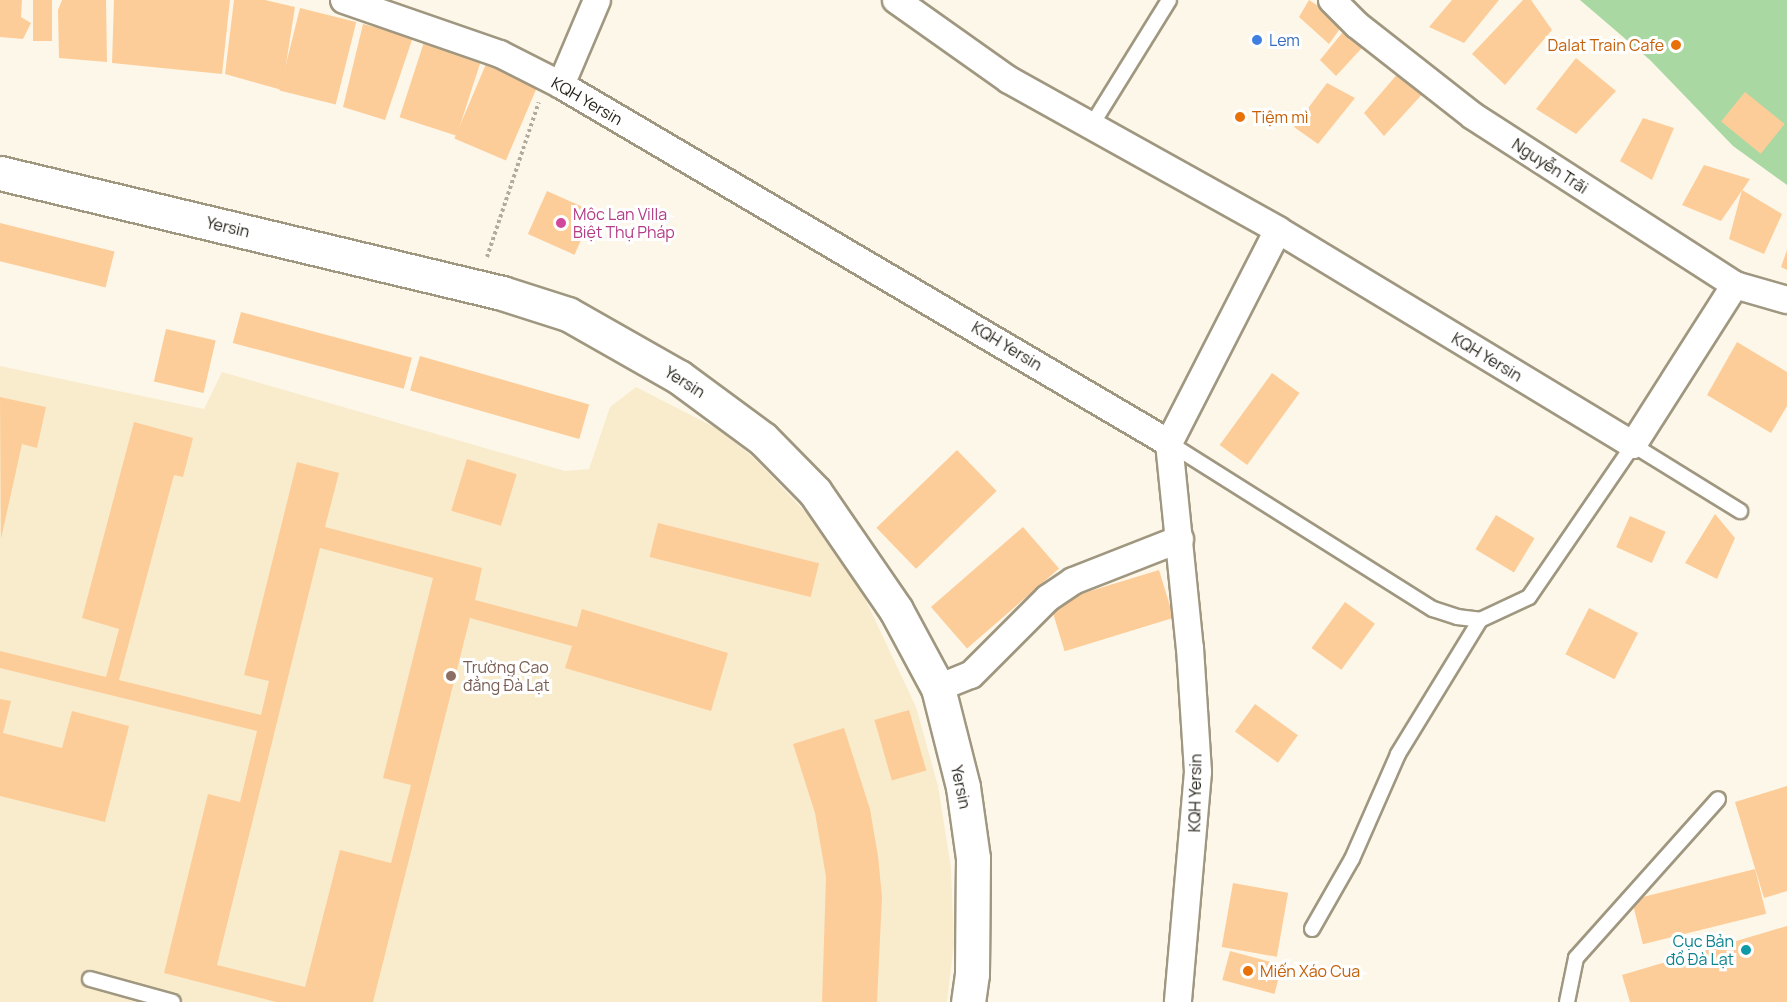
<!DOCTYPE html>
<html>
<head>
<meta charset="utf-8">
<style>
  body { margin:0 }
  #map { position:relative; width:1787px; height:1002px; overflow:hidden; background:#fdf7e9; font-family:Manrope,sans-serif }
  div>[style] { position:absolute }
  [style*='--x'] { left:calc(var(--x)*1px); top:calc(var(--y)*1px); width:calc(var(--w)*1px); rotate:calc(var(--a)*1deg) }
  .built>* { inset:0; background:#f9eccd }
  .green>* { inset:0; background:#a9d8a3 }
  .building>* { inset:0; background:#fdcd99; transform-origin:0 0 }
  .path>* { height:4px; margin-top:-2px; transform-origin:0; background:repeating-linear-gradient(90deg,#b0ab9f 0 3px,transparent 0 6px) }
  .roads { filter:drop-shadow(2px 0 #a09780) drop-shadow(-2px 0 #a09780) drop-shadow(0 2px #a09780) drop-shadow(0 -2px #a09780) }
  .lane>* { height:14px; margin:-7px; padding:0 7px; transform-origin:7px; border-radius:7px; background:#fff }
  .street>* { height:26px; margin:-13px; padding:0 13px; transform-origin:13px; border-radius:13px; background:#fff }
  .secondary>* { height:33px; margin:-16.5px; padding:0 16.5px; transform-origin:16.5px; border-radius:16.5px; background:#fff }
  .dots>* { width:16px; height:16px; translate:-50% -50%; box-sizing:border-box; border:3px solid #fff; border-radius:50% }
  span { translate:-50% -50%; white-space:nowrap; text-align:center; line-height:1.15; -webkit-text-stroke:6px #fff; paint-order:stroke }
  .shop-label { font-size:16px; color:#366cbe }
  .left { translate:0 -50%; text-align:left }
  .food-label { font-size:16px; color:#c56008 }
  .right { translate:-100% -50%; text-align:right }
  .street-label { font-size:16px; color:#221f16 }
  .hotel-label { font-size:16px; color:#b23c85 }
  .education-label { font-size:16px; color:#785e54 }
  .culture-label { font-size:16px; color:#0d838f }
</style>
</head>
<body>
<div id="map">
  <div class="built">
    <i style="clip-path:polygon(0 366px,204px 409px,222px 372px,565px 471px,589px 469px,610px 407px,636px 387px,718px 429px,754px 458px,813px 520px,861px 590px,916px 707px,938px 786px,951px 868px,954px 943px,947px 1002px,0 1002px)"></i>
  </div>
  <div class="green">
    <i style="clip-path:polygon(1580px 0,1787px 0,1787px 185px,1733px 146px,1650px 60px)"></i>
  </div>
  <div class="building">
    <i style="clip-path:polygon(0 0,22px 0,21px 17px,31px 23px,23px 39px,0 37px)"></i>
    <i style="left:33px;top:0;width:19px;height:41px"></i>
    <i style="clip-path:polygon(62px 0,106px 0,107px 62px,59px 58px,58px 10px)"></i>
    <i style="clip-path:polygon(114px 0,230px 0,222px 74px,112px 63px)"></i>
    <i style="clip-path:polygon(234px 0,265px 0,295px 7px,282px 90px,225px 74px)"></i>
    <i style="clip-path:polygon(1309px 0,1344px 23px,1329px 44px,1299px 17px)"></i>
    <i style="clip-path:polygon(1452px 0,1499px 0,1464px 43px,1429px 27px)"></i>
    <i style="clip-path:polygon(1523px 0,1531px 0,1552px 30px,1505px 85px,1472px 54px)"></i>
    <i style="left:300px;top:8px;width:58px;height:85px;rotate:14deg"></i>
    <i style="clip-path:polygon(363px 24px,413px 37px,385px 120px,343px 107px)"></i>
    <i style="clip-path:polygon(1347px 27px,1371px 38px,1336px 76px,1320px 60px)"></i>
    <i style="left:424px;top:42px;width:60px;height:79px;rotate:18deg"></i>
    <i style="clip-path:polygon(1576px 58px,1616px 91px,1576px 134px,1536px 109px)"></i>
    <i style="left:486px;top:64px;width:56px;height:81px;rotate:23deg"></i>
    <i style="clip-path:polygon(1405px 65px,1426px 90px,1384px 136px,1364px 113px)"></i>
    <i style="clip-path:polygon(1327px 83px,1355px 98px,1318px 144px,1294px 127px)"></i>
    <i style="left:1745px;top:92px;width:51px;height:38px;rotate:39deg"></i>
    <i style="clip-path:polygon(1643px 118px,1674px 128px,1652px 180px,1620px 161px)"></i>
    <i style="clip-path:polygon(1704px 165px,1750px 179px,1721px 221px,1682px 205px)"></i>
    <i style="clip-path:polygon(1742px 190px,1782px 214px,1764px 254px,1729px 239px)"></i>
    <i style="left:547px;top:191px;width:51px;height:47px;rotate:24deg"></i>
    <i style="left:0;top:223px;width:118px;height:37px;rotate:14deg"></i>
    <i style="clip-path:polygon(1787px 250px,1787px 270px,1781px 267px)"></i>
    <i style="left:241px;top:312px;width:177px;height:32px;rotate:15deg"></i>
    <i style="left:166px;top:329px;width:51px;height:54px;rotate:13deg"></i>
    <i style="clip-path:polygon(1737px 342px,1787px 372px,1787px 406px,1771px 433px,1707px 395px)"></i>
    <i style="left:420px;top:356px;width:176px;height:36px;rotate:16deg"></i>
    <i style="left:1272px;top:373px;width:34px;height:89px;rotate:36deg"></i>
    <i style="clip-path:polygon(0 397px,46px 407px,37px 448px,22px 444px,1px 539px)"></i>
    <i style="clip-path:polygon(evenodd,134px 422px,193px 438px,183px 477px,174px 475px,119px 680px,261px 715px,269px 681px,244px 675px,297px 462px,339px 473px,325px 527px,482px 568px,475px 600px,577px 627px,582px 609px,728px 653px,711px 711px,565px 668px,572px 646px,470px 618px,373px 1002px,276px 1002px,164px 973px,208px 794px,240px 802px,257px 731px,0 668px,0 651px,106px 677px,119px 629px,82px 618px,134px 422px,320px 548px,433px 578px,383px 778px,411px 785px,391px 863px,340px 850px,305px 987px,217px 965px,320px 548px)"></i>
    <i style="left:957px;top:450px;width:57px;height:112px;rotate:46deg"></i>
    <i style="left:467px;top:459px;width:52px;height:54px;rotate:17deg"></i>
    <i style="clip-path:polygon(1715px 514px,1735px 538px,1717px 579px,1685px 563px)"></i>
    <i style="left:1496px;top:515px;width:45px;height:40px;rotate:31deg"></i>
    <i style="left:1630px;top:516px;width:39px;height:34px;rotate:24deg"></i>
    <i style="left:658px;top:523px;width:166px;height:35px;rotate:14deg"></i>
    <i style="left:1023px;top:527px;width:55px;height:122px;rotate:49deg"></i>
    <i style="left:1159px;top:570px;width:50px;height:114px;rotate:73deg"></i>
    <i style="left:1345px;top:602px;width:37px;height:57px;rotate:36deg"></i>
    <i style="left:1589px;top:608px;width:55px;height:52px;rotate:27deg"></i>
    <i style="clip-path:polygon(0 699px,11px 701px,3px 733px,62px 748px,72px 711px,129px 726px,105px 822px,0 796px)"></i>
    <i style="left:1255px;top:704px;width:53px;height:34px;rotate:36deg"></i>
    <i style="left:909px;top:710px;width:63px;height:36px;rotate:74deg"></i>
    <i style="clip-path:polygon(844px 728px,870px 809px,878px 856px,882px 897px,877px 1002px,822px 1002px,826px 877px,815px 813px,793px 744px)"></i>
    <i style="clip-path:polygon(1787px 786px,1787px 891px,1764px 898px,1735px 802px)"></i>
    <i style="left:1755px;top:869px;width:46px;height:127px;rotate:76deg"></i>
    <i style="left:1233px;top:883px;width:56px;height:65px;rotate:10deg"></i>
    <i style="clip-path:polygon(1787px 926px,1787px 1002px,1630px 1002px,1622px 975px)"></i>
    <i style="left:1230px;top:951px;width:54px;height:30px;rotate:15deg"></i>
  </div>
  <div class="path">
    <i style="--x:487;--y:257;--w:163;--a:-71.5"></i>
  </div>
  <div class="roads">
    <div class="lane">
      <i style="--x:1091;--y:126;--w:148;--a:-58.2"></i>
      <i style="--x:1169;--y:443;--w:312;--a:32.2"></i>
      <i style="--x:1433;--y:609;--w:25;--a:18"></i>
      <i style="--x:1457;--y:617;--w:23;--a:7"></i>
      <i style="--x:1480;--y:620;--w:54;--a:-25.1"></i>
      <i style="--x:1529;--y:597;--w:184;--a:-55.6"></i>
      <i style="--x:1633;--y:445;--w:126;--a:31.7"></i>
      <i style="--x:1312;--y:929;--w:81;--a:-60.3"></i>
      <i style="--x:1352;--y:859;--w:115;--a:-66.3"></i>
      <i style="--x:1398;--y:754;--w:157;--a:-58.5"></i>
      <i style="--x:90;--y:979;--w:86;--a:15.5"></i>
      <i style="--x:1567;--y:1002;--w:45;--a:-78.4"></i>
      <i style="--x:1576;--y:958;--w:213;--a:-48.2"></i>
    </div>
    <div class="street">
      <i style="--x:344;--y:0;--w:165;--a:19.1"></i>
      <i style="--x:500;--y:54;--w:68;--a:26.9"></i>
      <i style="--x:561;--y:85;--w:706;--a:30.49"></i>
      <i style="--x:1169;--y:443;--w:206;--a:84.2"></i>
      <i style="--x:1190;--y:648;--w:124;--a:86.3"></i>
      <i style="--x:1198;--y:772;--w:231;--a:95"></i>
      <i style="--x:896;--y:0;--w:138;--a:35.3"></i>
      <i style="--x:1009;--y:80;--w:308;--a:29.1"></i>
      <i style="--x:1278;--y:230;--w:415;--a:31.2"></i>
      <i style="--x:1633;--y:445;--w:190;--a:-57.5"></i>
      <i style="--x:1332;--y:0;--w:35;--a:45"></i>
      <i style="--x:1357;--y:25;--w:147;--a:38.1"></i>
      <i style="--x:1473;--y:116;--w:312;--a:32.8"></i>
      <i style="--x:1735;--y:285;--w:54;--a:16.1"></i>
      <i style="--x:561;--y:85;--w:92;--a:-67"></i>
      <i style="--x:1169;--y:443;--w:239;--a:-62.9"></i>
      <i style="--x:938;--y:688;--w:35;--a:-22"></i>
      <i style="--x:971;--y:675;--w:109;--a:-45"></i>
      <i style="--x:1048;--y:598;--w:30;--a:-34"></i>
      <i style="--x:1073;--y:581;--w:115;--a:-21.4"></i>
    </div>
    <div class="secondary">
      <i style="--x:0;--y:173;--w:516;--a:13.44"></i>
      <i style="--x:502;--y:293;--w:69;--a:17.7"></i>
      <i style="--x:568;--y:314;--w:128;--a:29.6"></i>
      <i style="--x:679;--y:377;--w:104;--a:36.4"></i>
      <i style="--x:763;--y:439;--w:74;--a:45.5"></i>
      <i style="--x:815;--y:492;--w:143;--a:55.5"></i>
      <i style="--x:896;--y:610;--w:89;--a:61.7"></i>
      <i style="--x:938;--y:688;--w:102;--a:75.8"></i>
      <i style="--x:963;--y:787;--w:72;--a:82"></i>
      <i style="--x:973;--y:858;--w:116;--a:90.5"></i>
      <i style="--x:972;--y:974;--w:28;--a:98"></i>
    </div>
  </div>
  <div class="dots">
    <i style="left:1257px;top:40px;background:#3f7fe0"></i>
    <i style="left:1676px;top:45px;background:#e8710a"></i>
    <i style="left:1240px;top:117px;background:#e8710a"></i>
    <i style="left:561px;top:223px;background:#d1479c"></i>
    <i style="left:451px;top:676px;background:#8d6e63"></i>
    <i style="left:1746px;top:950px;background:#0f9aa8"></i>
    <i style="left:1248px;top:971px;background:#e8710a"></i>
  </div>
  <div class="shop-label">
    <span class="left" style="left:1269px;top:40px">Lem</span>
  </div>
  <div class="food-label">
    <span class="right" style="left:1664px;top:45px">Dalat Train Cafe</span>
    <span class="left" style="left:1252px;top:117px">Tiệm mì</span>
    <span class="left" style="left:1260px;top:971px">Miến Xáo Cua</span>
  </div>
  <div class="street-label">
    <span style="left:587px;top:101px;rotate:30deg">KQH Yersin</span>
    <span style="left:1550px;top:166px;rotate:33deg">Nguyễn Trãi</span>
    <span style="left:228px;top:227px;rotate:13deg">Yersin</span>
    <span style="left:1007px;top:346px;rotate:31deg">KQH Yersin</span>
    <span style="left:1487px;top:357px;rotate:31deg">KQH Yersin</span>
    <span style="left:685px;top:382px;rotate:32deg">Yersin</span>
    <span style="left:961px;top:787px;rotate:78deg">Yersin</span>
    <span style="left:1195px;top:793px;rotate:-89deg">KQH Yersin</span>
  </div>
  <div class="hotel-label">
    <span class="left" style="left:573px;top:223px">Mộc Lan Villa<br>Biệt Thự Pháp</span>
  </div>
  <div class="education-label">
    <span class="left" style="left:463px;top:676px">Trường Cao<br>đẳng Đà Lạt</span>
  </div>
  <div class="culture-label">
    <span class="right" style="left:1734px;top:950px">Cục Bản<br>đồ Đà Lạt</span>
  </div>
</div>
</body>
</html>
